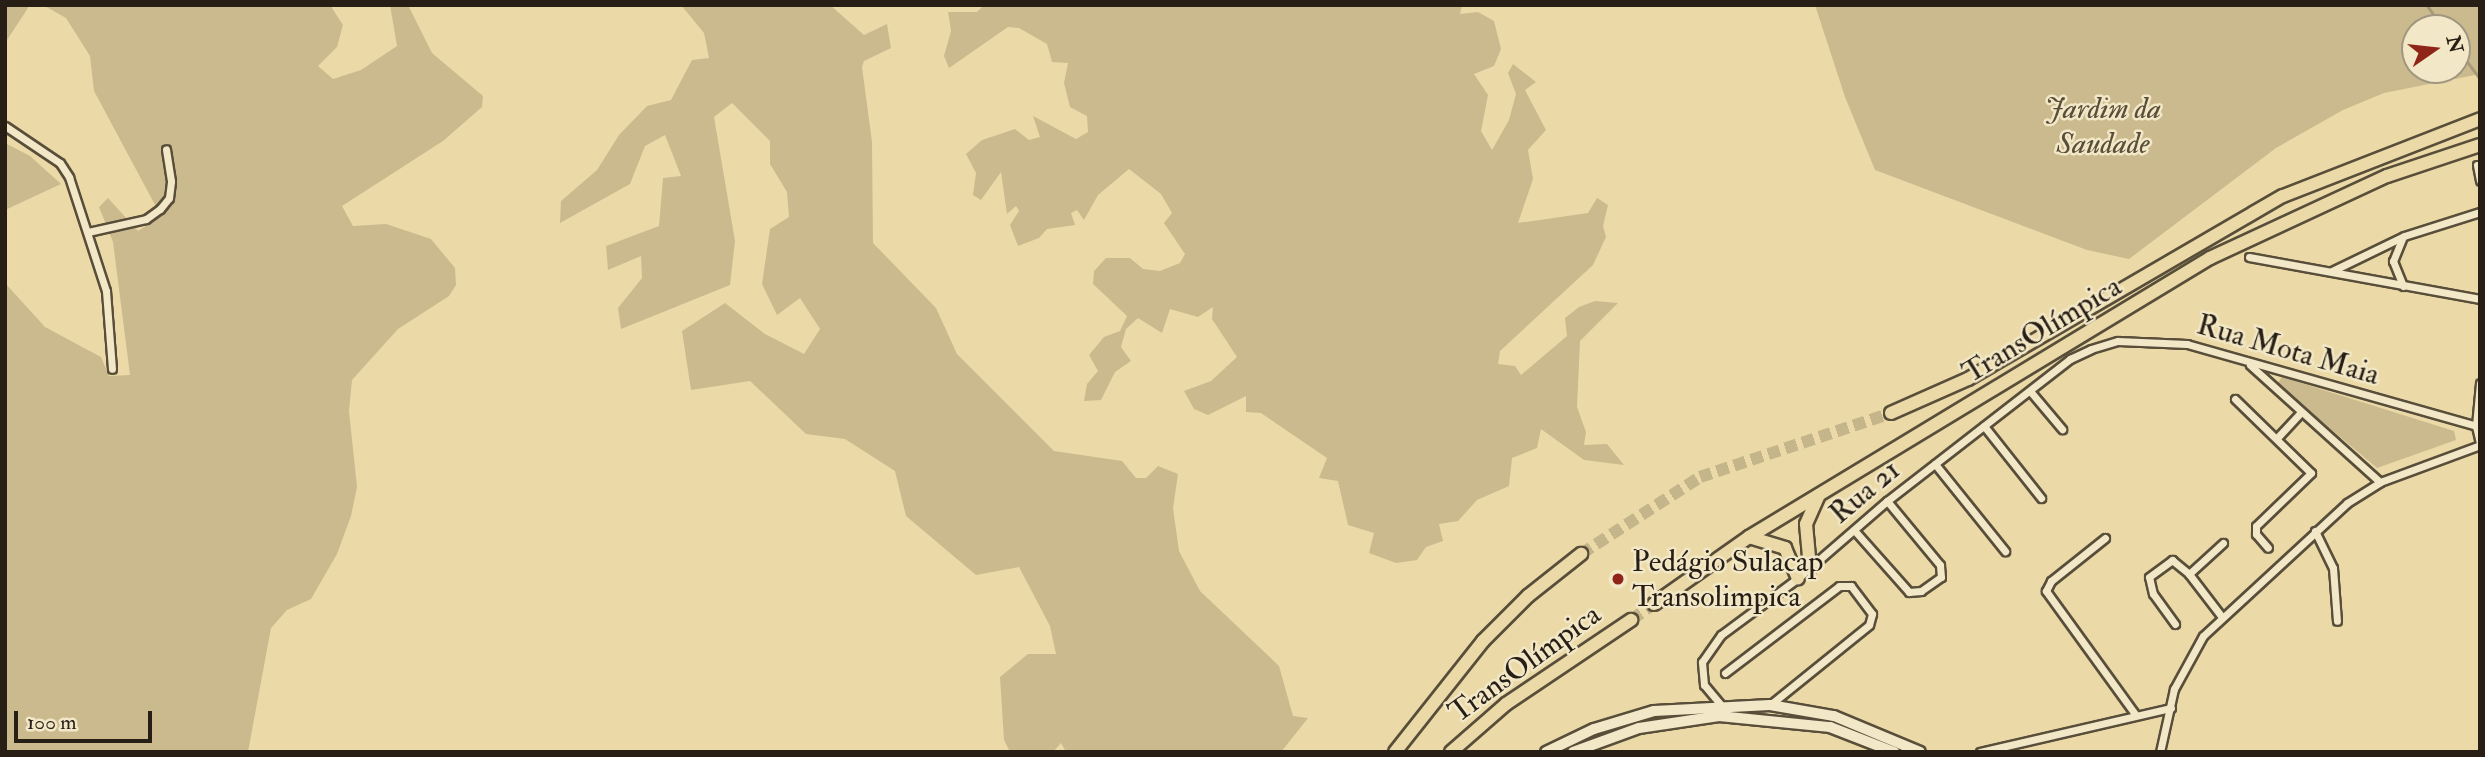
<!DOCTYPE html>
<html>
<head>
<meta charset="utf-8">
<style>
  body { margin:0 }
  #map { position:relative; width:2485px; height:757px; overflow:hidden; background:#ebdaa7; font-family:"IM FELL Double Pica",serif }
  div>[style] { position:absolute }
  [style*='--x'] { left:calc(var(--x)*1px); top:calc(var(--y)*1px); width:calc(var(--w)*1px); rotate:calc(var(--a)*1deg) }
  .green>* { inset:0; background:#caba8e }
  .stream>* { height:2.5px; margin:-1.25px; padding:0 1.25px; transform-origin:1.25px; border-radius:1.25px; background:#a89a76 }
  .motorway-tunnel>* { height:12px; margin-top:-6px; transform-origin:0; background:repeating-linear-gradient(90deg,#c4b58a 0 12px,transparent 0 18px) }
  .roads { filter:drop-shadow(2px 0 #584e3a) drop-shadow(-2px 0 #584e3a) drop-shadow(0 2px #584e3a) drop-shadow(0 -2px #584e3a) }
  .minor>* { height:7px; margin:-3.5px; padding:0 3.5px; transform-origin:3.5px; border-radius:3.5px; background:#f2e7c6 }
  .secondary>* { height:10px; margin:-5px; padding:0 5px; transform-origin:5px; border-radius:5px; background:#f2e7c6 }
  .motorway>* { height:12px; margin:-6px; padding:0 6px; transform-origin:6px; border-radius:6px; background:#ebdaa7 }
  .dots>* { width:19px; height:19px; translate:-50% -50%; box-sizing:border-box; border:4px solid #f2e7c6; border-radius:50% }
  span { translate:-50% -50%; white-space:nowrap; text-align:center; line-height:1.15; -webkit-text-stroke:5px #f2e7c6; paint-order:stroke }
  .park-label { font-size:30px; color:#584e3a; font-style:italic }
  .street-label { font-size:30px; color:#271f16 }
  .poi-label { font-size:30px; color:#271f16 }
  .left { translate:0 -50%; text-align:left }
  .frame { position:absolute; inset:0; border:7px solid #271f16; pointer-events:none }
  .north { position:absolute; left:2401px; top:14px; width:70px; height:70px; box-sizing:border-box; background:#f2e7c6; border:2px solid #a19780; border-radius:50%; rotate:76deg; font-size:19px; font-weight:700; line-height:28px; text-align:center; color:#271f16 }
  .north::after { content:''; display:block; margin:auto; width:24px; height:32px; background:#8f2418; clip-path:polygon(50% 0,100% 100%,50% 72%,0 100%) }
  .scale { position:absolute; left:14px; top:711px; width:138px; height:32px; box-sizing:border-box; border:4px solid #271f16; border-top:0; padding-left:9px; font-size:21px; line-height:24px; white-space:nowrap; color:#271f16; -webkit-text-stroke:5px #f2e7c6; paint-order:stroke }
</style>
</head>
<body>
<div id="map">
  <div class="green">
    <i style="clip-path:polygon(5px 5px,30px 5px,5px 43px)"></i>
    <i style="clip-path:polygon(43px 5px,330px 5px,343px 25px,337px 47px,318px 66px,333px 79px,361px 70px,397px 46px,390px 5px,408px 5px,432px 53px,483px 96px,482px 107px,443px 141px,342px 206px,353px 226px,386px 224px,431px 239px,455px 268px,456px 285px,449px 296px,398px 329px,352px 380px,349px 411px,357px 487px,351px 516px,337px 554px,311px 599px,287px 610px,271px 628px,248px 752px,5px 752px,5px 283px,45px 327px,101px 357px,109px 376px,130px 375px,113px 242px,99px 207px,108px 198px,138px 231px,161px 216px,94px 91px,90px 56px,66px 18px)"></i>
    <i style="clip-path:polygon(681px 5px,830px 5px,864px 35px,887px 24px,891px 48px,864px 61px,862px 67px,872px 142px,873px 243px,936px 308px,957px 354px,1054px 451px,1122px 461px,1136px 478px,1146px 478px,1158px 466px,1178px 474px,1173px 508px,1179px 551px,1200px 591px,1279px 666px,1293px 716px,1308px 718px,1281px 752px,1066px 752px,1061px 743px,1053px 752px,1010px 752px,1004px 740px,1000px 677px,1028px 654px,1056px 654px,1050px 626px,1019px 567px,976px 575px,906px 516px,895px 471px,845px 439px,806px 434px,750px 381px,691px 390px,682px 331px,725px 303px,765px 334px,804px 354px,820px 329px,800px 298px,777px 315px,762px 284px,770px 229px,789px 217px,787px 192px,770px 164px,770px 141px,732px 103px,714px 117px,735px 241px,730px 285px,621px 329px,618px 308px,642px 278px,641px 256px,608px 270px,606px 246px,659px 226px,663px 178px,681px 176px,665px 135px,645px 146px,630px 184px,560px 223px,561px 201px,597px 170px,619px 135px,647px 106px,671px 100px,692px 60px,709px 58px,704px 33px)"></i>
    <i style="clip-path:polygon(984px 5px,1462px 5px,1460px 14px,1478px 12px,1494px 21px,1501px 49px,1494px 66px,1474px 74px,1488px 95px,1481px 131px,1492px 150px,1509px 120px,1516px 94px,1508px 73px,1513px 64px,1536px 82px,1525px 90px,1546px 130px,1528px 150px,1533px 179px,1518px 223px,1588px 213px,1597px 198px,1608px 205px,1603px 226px,1606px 237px,1593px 265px,1500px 351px,1498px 364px,1515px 366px,1521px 375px,1567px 336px,1565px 318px,1579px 307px,1595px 301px,1618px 303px,1580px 341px,1577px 407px,1586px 432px,1584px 445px,1607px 444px,1624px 465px,1584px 460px,1541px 429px,1537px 448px,1512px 458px,1509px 486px,1477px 500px,1458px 521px,1439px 524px,1443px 541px,1426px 547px,1417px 560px,1396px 563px,1369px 553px,1374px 533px,1348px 525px,1338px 481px,1319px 478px,1327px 458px,1261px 413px,1246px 412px,1246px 396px,1208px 415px,1194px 409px,1184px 391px,1211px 381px,1237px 357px,1212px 319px,1213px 307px,1198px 317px,1170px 309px,1162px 333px,1138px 318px,1126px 329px,1121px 347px,1131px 361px,1115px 372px,1101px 400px,1084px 401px,1087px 384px,1098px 371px,1089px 355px,1104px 337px,1120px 331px,1127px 316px,1093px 284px,1094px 271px,1106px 258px,1130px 258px,1143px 269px,1160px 271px,1180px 263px,1185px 254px,1164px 223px,1172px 213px,1161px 194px,1129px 169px,1098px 195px,1084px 220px,1077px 210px,1071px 213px,1075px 225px,1047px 229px,1039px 238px,1018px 246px,1010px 225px,1019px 211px,1016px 206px,1007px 214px,1001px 172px,981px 200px,973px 195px,976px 173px,966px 154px,982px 140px,1015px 129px,1029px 140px,1040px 137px,1033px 116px,1076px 139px,1088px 132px,1087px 116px,1070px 107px,1064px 83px,1068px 63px,1052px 62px,1047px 44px,1019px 28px,1008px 27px,949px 68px,944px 56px,951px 31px,948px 12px,977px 12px)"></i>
    <i style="clip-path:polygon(evenodd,1815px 5px,2480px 5px,2480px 74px,2384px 93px,2343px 110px,2276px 148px,2129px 259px,2087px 250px,1875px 170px,1845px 97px,1815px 5px,2457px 28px,2457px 70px,2415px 70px,2415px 28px,2457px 28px)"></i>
    <i style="clip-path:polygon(5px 143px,30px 156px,61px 184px,5px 210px)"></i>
    <i style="clip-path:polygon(2282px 377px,2454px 431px,2456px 440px,2377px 468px,2277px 384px)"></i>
  </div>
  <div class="stream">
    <i style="--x:2427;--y:5;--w:28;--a:55"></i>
    <i style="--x:2457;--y:48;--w:39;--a:53"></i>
  </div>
  <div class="motorway-tunnel">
    <i style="--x:1581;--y:554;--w:142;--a:-32.9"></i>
    <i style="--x:1700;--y:477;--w:201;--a:-18.5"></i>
    <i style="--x:1631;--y:620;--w:28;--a:-35"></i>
  </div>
  <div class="roads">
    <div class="minor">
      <i style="--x:5;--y:126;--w:66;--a:33.9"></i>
      <i style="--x:60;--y:163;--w:17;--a:57"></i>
      <i style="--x:69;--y:177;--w:120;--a:72"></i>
      <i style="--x:106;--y:291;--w:78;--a:85.6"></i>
      <i style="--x:2477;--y:165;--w:16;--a:79"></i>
      <i style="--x:88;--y:232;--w:59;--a:-12.6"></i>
      <i style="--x:146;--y:219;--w:17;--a:-36"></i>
      <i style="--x:160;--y:209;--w:14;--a:-51"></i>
      <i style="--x:169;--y:198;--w:17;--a:-83"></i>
      <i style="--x:171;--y:181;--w:32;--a:-99"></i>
      <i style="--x:2402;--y:239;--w:24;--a:112"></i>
      <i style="--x:2393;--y:261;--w:27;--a:68"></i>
      <i style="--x:2249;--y:257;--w:235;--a:10.3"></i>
      <i style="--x:2332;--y:271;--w:80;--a:-25.9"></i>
      <i style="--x:2404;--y:236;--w:80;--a:-17.5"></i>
      <i style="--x:2250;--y:365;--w:175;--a:42"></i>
      <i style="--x:2030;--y:391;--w:50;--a:49.9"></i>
      <i style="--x:2235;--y:399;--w:106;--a:44.2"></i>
      <i style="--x:2311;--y:473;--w:76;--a:136.1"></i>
      <i style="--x:2256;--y:526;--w:8;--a:90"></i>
      <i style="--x:2256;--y:534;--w:18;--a:49"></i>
      <i style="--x:1984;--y:426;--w:92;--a:51.6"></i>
      <i style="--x:2476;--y:426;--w:43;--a:-84.7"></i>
      <i style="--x:2277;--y:438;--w:35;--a:-47"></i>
      <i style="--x:1935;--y:464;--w:112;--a:51.2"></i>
      <i style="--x:1854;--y:530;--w:83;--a:48.4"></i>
      <i style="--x:1909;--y:592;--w:12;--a:-5"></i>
      <i style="--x:1921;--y:591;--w:24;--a:-35"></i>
      <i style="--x:1941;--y:577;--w:12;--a:-95"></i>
      <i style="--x:1940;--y:565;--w:83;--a:-129.6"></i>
      <i style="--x:2315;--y:531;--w:41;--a:64.1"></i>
      <i style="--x:2333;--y:568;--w:53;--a:85.7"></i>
      <i style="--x:2105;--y:538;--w:69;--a:141.5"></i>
      <i style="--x:2051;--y:581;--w:11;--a:117"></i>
      <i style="--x:2046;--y:591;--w:152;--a:54.1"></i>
      <i style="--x:2189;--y:574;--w:46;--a:-42.4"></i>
      <i style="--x:2175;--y:624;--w:37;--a:-126"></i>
      <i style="--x:2153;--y:594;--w:17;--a:-103"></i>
      <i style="--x:2149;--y:577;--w:29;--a:-36"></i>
      <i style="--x:2172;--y:560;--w:22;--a:39"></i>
      <i style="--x:2189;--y:574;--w:54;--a:52.5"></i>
      <i style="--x:1725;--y:673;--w:143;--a:-37.3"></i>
      <i style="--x:1839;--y:586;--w:12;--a:0"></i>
      <i style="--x:1851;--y:586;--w:35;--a:53"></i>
      <i style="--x:1872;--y:614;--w:11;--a:105"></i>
      <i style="--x:1869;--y:625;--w:127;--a:141.1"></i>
      <i style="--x:1721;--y:705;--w:26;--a:-130"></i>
      <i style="--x:1704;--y:685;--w:23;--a:-95"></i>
      <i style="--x:1702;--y:662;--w:33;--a:-55"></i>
      <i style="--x:1721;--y:635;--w:96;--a:-36.5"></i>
      <i style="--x:1798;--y:578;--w:118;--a:-40.9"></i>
      <i style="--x:1887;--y:501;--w:232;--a:-37.8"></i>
      <i style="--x:2070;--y:359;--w:23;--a:-25"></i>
      <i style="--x:2091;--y:349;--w:28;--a:-17"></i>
      <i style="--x:2118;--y:341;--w:69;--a:2.5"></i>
      <i style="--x:2187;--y:344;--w:300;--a:15.8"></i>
      <i style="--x:2476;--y:426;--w:18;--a:77"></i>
      <i style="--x:1980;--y:752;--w:196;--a:-13"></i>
      <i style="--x:2160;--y:752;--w:65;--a:-77.5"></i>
      <i style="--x:2174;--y:689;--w:60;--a:-61.3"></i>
      <i style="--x:2203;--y:636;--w:196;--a:-42.7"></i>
      <i style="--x:2347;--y:503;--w:39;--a:-32"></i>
      <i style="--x:2380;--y:482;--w:107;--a:-20.3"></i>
    </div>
    <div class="secondary">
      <i style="--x:1546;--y:752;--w:53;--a:-25.6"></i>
      <i style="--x:1594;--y:729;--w:63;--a:-16.7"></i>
      <i style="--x:1654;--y:711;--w:116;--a:-3"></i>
      <i style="--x:1770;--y:705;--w:65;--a:9.8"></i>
      <i style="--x:1834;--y:716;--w:93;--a:22.7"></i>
      <i style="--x:1573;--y:752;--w:70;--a:-20"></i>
      <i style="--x:1639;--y:728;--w:81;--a:-8.5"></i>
      <i style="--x:1719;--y:716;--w:112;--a:5.7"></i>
      <i style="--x:1830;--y:727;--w:69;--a:21.3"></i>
    </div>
    <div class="motorway">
      <i style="--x:1891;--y:413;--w:84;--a:-23.8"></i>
      <i style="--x:1968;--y:379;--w:364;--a:-30.2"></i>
      <i style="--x:2283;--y:196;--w:212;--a:-21.3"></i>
      <i style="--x:1749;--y:537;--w:38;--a:17"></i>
      <i style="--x:1785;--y:548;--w:33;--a:67"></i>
      <i style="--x:1810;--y:568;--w:44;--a:-95.2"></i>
      <i style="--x:1806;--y:524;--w:32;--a:-66"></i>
      <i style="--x:1654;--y:604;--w:116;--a:-35.2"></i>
      <i style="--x:1749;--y:537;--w:539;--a:-31.18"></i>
      <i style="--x:2210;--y:258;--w:195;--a:-24.9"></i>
      <i style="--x:2387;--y:176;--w:98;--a:-18.4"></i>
      <i style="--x:1395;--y:752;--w:142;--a:-51.6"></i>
      <i style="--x:1483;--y:641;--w:64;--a:-45"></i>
      <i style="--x:1528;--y:596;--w:68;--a:-38.4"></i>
      <i style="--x:1451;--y:752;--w:73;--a:-41.1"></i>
      <i style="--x:1506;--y:704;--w:151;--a:-33.9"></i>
    </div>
  </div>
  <div class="dots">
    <i style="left:1618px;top:579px;background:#8f2418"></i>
  </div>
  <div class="park-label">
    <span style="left:2103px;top:126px">Jardim da<br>Saudade</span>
  </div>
  <div class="street-label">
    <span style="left:2042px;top:330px;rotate:-31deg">TransOlímpica</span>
    <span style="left:2288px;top:350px;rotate:16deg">Rua Mota Maia</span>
    <span style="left:1865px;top:492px;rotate:-40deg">Rua 21</span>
    <span style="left:1525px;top:664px;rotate:-36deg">TransOlímpica</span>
  </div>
  <div class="poi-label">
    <span class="left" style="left:1632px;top:579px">Pedágio Sulacap<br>Transolimpica</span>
  </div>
  <div class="frame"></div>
  <div class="north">N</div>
  <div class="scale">100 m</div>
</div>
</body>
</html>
